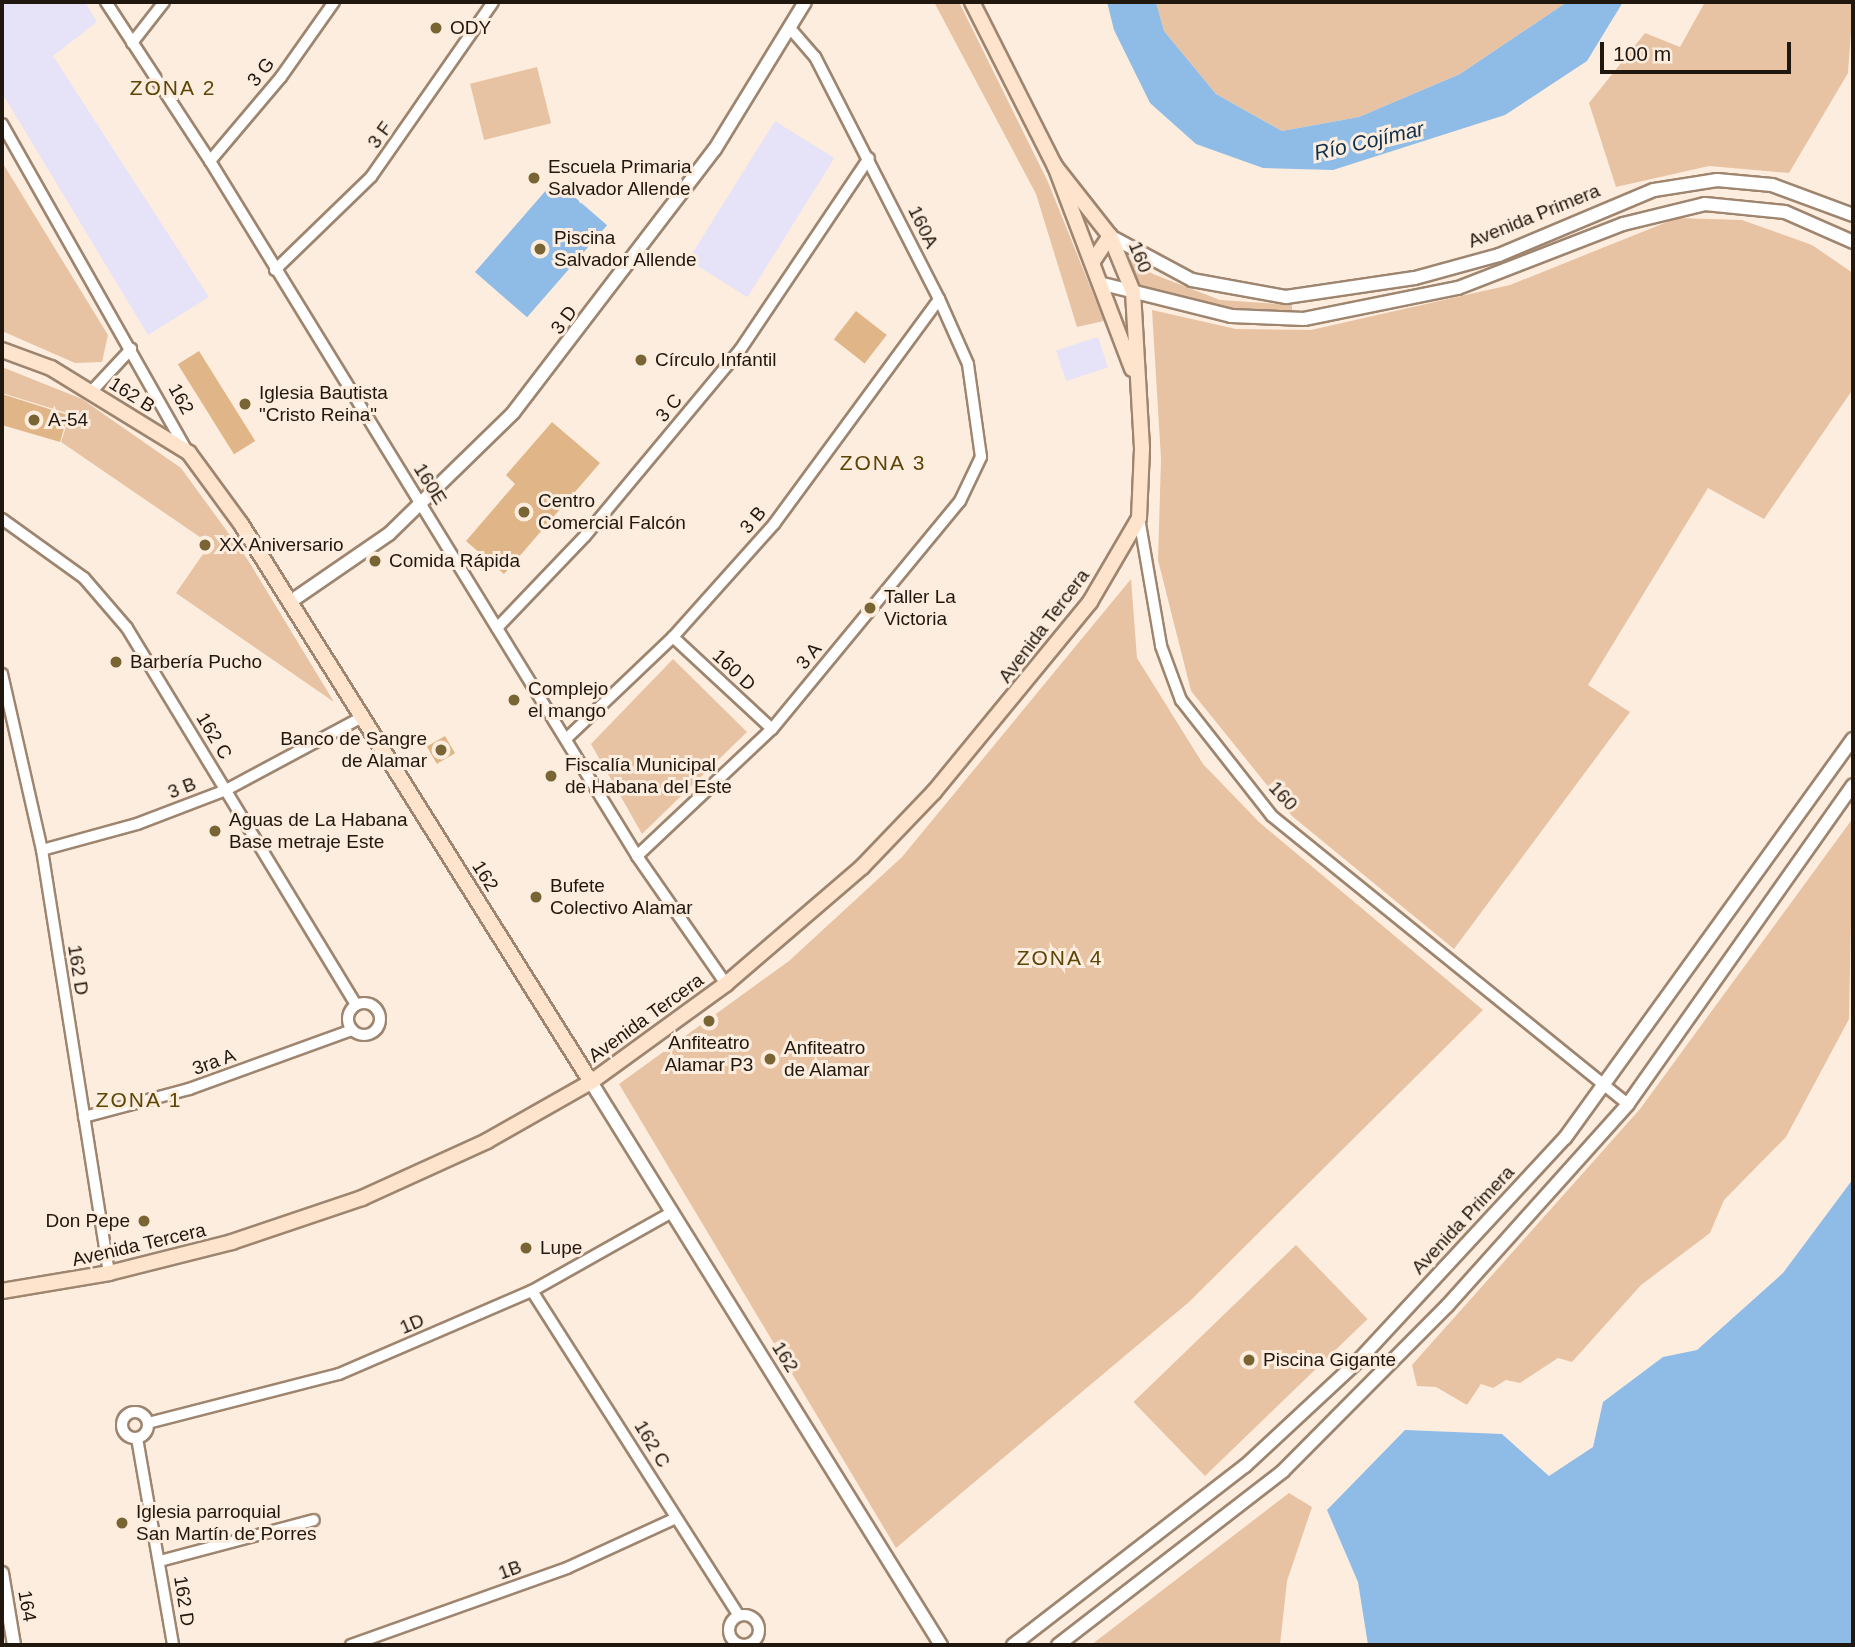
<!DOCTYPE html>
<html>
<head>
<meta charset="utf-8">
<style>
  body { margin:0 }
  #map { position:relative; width:1855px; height:1647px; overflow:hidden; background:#fdedde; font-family:Helvetica,sans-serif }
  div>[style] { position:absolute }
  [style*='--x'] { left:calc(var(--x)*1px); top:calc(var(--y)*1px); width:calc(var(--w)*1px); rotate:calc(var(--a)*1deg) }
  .industrial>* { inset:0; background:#e6e3f9; transform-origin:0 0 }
  .green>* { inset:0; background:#e7c3a3; transform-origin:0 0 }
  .water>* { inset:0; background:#8fbce6; transform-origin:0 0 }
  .building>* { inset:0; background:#e0b588; transform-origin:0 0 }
  .roads { filter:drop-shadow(2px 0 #9e856f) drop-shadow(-2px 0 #9e856f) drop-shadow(0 2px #9e856f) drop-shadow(0 -2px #9e856f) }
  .minor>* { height:10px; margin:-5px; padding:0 5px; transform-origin:5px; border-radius:5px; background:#fff }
  .minor>.ring { margin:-5px; padding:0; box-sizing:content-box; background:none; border:10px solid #fff; border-radius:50% }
  .tertiary>* { height:12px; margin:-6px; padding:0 6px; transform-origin:6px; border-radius:6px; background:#fff }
  .secondary>* { height:14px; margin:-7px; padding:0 7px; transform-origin:7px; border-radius:7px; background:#fee4cd }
  .dots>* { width:19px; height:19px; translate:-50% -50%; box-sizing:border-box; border:4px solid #fdedde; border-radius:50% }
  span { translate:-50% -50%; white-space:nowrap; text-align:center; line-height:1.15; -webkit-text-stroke:6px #fdedde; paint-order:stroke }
  .poi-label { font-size:19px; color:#20170e }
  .left { translate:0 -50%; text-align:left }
  .right { translate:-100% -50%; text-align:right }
  .street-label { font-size:19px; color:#20170e }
  .neighbourhood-label { font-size:21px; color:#5c4505; letter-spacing:2px }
  .water-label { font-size:21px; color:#0e304c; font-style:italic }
  .frame { position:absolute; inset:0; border:4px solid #20170e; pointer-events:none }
  .scale { position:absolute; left:1600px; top:42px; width:191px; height:32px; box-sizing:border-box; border:4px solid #20170e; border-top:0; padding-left:9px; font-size:21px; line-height:24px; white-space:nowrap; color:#20170e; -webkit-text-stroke:5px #fdedde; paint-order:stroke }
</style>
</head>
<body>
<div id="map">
  <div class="industrial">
    <i style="clip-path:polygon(2px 2px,85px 2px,97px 22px,53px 56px,209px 297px,148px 335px,2px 93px)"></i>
    <i style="left:775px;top:121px;width:70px;height:164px;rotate:32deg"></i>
    <i style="left:1098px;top:337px;width:32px;height:44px;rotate:72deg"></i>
  </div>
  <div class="green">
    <i style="clip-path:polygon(934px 2px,959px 2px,1048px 182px,1104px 321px,1077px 327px,1036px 194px)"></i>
    <i style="clip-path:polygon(1156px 2px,1567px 2px,1460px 74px,1359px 117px,1282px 131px,1216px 94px,1164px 31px)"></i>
    <i style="clip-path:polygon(1705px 2px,1853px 2px,1848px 73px,1789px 173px,1709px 166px,1616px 187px,1589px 103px,1645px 33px,1680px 47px)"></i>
    <i style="left:537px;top:67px;width:58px;height:69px;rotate:76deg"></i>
    <i style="clip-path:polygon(2px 162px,108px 335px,102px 362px,75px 363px,2px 331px)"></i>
    <i style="clip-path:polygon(1677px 218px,1742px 220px,1812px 245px,1853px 273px,1853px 389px,1764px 519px,1708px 488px,1588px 685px,1630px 712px,1454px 949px,1292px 816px,1191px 691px,1158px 560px,1161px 459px,1152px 310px,1236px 329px,1311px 330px,1510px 285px)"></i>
    <i style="clip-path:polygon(1125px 256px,1153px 274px,1220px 300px,1292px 305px,1292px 313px,1217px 307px,1139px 286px)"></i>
    <i style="clip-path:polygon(2px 367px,82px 399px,181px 468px,248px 560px,334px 702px,176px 593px,210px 544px,61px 442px,70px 414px,2px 393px)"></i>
    <i style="clip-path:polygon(1131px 579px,1137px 658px,1203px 764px,1259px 822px,1483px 1010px,1189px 1302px,896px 1548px,619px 1084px,789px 961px,902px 857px)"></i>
    <i style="clip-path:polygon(673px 659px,747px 732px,642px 834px,591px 744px)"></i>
    <i style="clip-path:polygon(1853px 818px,1849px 1019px,1786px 1137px,1724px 1200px,1710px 1233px,1641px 1285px,1572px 1362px,1558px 1358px,1520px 1383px,1506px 1380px,1493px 1388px,1481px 1384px,1467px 1405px,1436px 1387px,1417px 1386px,1412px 1365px,1640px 1109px)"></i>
    <i style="left:1296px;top:1245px;width:103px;height:226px;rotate:46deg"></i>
    <i style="clip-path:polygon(1289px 1493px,1312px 1507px,1287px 1581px,1280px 1645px,1091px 1645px)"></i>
  </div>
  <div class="water">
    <i style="clip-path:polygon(1107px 2px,1156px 2px,1164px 31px,1216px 94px,1282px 131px,1359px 117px,1460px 74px,1567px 2px,1623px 2px,1587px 61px,1505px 115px,1333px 170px,1263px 168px,1196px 144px,1150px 103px,1114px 30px)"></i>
    <i style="left:555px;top:180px;width:69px;height:122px;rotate:41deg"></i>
    <i style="clip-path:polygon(1853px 1179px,1853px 1645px,1368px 1645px,1358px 1582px,1327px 1510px,1405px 1430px,1502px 1434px,1549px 1476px,1593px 1447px,1603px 1402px,1663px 1357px,1697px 1350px,1783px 1273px)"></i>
  </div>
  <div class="building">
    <i style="left:856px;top:311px;width:39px;height:36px;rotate:38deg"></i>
    <i style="left:199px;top:351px;width:106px;height:25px;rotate:58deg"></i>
    <i style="clip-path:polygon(2px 394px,68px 415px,60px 442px,2px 425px)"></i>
    <i style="clip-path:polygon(552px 422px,600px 463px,504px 574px,466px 541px,515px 484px,506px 475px)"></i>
    <i style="left:445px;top:736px;width:20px;height:21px;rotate:60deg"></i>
  </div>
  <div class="roads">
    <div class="minor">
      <i style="--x:106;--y:2;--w:190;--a:56.8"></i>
      <i style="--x:210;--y:161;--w:816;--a:58.43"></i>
      <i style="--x:637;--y:856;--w:156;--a:55.2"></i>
      <i style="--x:132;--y:43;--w:52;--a:-52"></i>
      <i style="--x:2;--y:124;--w:376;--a:60.5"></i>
      <i style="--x:210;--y:161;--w:110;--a:-49.8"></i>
      <i style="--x:281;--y:77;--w:92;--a:-54.8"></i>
      <i style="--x:275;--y:270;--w:134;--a:-44.1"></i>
      <i style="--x:371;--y:177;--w:213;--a:-55.1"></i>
      <i style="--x:91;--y:392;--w:59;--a:-47.1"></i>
      <i style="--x:1139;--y:518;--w:130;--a:80.2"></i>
      <i style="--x:1161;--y:646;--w:58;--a:69.7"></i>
      <i style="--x:1181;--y:700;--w:147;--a:51.9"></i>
      <i style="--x:1272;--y:816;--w:458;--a:39"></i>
      <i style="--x:2;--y:519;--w:101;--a:35.7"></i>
      <i style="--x:84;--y:578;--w:66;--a:49.3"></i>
      <i style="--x:127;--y:628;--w:441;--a:58.7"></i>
      <i style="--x:497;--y:628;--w:127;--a:-46.3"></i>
      <i style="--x:585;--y:536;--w:242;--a:-50.2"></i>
      <i style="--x:740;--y:350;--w:231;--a:-56.1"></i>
      <i style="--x:673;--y:637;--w:135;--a:42.9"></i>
      <i style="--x:2;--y:674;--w:180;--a:77.2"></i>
      <i style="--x:42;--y:850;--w:428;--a:81"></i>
      <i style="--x:566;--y:739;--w:148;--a:-43.6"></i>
      <i style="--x:673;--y:637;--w:152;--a:-48.2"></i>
      <i style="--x:774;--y:524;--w:279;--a:-53.7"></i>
      <i style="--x:42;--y:850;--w:98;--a:-15.3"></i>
      <i style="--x:137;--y:824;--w:95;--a:-20.9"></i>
      <i style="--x:226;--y:790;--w:154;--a:-28.2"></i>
      <i style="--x:637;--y:856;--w:185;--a:-43.3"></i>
      <i style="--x:772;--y:729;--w:296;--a:-50.5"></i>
      <i style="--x:960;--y:501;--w:49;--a:-64.5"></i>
      <i style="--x:981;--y:457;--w:94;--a:-98"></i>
      <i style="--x:968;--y:364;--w:71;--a:-114"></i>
      <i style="--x:939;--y:299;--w:272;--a:-117.1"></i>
      <i style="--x:815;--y:57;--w:37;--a:-131"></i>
      <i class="ring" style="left:348px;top:1003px;width:22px;height:22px"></i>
      <i style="--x:84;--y:1117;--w:109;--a:-14.9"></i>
      <i style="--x:189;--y:1089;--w:173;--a:-19.9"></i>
      <i style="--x:532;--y:1291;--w:385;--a:57.5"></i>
      <i class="ring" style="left:122px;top:1412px;width:16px;height:16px"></i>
      <i style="--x:148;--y:1423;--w:197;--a:-14.4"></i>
      <i style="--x:339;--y:1374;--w:210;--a:-23.3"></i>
      <i style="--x:532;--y:1291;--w:161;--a:-29.4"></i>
      <i style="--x:137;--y:1438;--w:210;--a:80.1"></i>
      <i style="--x:160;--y:1561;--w:159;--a:-14.9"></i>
      <i class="ring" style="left:729px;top:1615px;width:20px;height:20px"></i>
      <i style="--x:351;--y:1645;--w:229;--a:-19.6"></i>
      <i style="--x:567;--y:1568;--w:120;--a:-24.6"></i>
    </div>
    <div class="tertiary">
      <i style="--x:1110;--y:236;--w:93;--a:28.2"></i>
      <i style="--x:1192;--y:280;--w:96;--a:10.3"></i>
      <i style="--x:1286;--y:297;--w:130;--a:-8.4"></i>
      <i style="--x:1415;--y:278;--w:87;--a:-15.3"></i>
      <i style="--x:1499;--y:255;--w:168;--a:-22.8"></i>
      <i style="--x:1654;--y:190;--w:64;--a:-9"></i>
      <i style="--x:1717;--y:180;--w:55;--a:5.2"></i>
      <i style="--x:1772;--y:185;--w:86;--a:20.3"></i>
      <i style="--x:1103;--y:284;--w:132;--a:14"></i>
      <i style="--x:1231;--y:316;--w:73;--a:2.4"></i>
      <i style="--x:1304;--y:319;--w:157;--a:-11.4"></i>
      <i style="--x:1458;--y:288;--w:177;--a:-21.2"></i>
      <i style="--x:1623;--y:224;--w:84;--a:-13.7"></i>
      <i style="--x:1705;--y:204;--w:80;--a:5.7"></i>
      <i style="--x:1785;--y:212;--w:74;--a:23.8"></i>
      <i style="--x:290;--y:602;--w:120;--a:-34.5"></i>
      <i style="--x:389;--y:534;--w:173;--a:-44.3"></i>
      <i style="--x:513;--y:413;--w:332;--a:-52.6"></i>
      <i style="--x:715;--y:149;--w:172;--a:-58.5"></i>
      <i style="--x:591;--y:1082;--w:663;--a:58.13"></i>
      <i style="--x:2;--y:1573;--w:73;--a:80.5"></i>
      <i style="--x:1013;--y:1645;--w:293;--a:-37.7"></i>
      <i style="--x:1245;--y:1466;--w:157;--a:-42.9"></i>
      <i style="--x:1360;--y:1359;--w:301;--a:-47.2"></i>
      <i style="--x:1565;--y:1138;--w:492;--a:-54.2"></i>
      <i style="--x:1058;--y:1645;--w:284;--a:-37.7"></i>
      <i style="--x:1283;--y:1471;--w:233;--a:-45.2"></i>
      <i style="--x:1447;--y:1306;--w:271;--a:-48.1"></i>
      <i style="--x:1628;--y:1104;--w:390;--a:-54.8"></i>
    </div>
    <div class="secondary">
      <i style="--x:972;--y:2;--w:184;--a:63.2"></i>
      <i style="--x:1055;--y:166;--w:217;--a:69.2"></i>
      <i style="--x:1093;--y:261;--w:30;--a:-56"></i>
      <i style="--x:2;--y:350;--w:52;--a:20.2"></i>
      <i style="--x:51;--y:368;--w:162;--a:31.6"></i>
      <i style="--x:189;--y:453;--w:88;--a:53.8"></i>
      <i style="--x:241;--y:524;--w:659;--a:57.9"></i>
      <i style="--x:2;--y:1291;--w:109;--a:-9.5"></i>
      <i style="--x:109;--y:1273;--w:127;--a:-14.1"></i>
      <i style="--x:232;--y:1242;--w:137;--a:-18.7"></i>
      <i style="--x:362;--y:1198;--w:137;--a:-24.5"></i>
      <i style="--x:487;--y:1141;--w:120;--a:-29.6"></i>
      <i style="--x:591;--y:1082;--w:167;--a:-36"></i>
      <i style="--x:726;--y:984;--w:179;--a:-40.7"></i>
      <i style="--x:862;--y:867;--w:104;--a:-46.2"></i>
      <i style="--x:934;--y:792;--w:246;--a:-50.6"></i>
      <i style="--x:1090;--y:602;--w:97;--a:-59.7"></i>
      <i style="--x:1139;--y:518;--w:70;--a:-87.5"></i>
      <i style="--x:1142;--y:448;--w:156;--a:-93.3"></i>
      <i style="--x:1133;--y:292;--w:61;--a:-112.3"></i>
      <i style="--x:1110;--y:236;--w:89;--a:-128.2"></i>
    </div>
  </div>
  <div class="dots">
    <i style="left:436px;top:28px;background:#796434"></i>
    <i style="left:534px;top:178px;background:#796434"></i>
    <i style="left:540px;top:249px;background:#796434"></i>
    <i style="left:641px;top:360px;background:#796434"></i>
    <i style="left:245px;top:404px;background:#796434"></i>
    <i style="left:34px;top:420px;background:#796434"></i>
    <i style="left:524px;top:512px;background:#796434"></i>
    <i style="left:205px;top:545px;background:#796434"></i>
    <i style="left:375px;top:561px;background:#796434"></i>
    <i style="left:870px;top:608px;background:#796434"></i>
    <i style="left:116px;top:662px;background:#796434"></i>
    <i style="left:514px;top:700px;background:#796434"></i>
    <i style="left:441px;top:750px;background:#796434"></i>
    <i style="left:551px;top:776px;background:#796434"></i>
    <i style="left:215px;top:831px;background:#796434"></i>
    <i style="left:536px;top:897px;background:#796434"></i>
    <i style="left:709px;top:1021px;background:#796434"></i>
    <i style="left:770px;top:1059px;background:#796434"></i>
    <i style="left:144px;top:1221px;background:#796434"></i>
    <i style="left:526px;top:1248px;background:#796434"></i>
    <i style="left:1249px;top:1360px;background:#796434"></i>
    <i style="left:122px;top:1523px;background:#796434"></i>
  </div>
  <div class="poi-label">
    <span class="left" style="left:450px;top:28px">ODY</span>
    <span class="left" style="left:548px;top:178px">Escuela Primaria<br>Salvador Allende</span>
    <span class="left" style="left:554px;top:249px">Piscina<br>Salvador Allende</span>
    <span class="left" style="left:655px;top:360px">Círculo Infantil</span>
    <span class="left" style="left:259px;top:404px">Iglesia Bautista<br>"Cristo Reina"</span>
    <span class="left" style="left:48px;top:420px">A-54</span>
    <span class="left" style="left:538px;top:512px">Centro<br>Comercial Falcón</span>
    <span class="left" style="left:219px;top:545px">XX Aniversario</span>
    <span class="left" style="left:389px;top:561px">Comida Rápida</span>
    <span class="left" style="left:884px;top:608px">Taller La<br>Victoria</span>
    <span class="left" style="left:130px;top:662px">Barbería Pucho</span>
    <span class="left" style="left:528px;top:700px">Complejo<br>el mango</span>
    <span class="right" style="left:427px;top:750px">Banco de Sangre<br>de Alamar</span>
    <span class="left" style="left:565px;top:776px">Fiscalía Municipal<br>de Habana del Este</span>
    <span class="left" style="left:229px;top:831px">Aguas de La Habana<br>Base metraje Este</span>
    <span class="left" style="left:550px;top:897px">Bufete<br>Colectivo Alamar</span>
    <span style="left:709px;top:1054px">Anfiteatro<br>Alamar P3</span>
    <span class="left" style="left:784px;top:1059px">Anfiteatro<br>de Alamar</span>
    <span class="right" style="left:130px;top:1221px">Don Pepe</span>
    <span class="left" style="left:540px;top:1248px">Lupe</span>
    <span class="left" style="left:1263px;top:1360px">Piscina Gigante</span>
    <span class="left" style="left:136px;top:1523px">Iglesia parroquial<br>San Martín de Porres</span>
  </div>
  <div class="street-label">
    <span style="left:261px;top:72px;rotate:-51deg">3 G</span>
    <span style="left:380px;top:135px;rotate:-54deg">3 F</span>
    <span style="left:1534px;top:216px;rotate:-22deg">Avenida Primera</span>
    <span style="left:923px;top:227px;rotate:64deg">160A</span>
    <span style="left:1140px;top:257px;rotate:68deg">160</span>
    <span style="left:564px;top:320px;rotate:-53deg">3 D</span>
    <span style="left:132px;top:395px;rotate:32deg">162 B</span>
    <span style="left:181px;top:399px;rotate:61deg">162</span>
    <span style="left:669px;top:408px;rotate:-50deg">3 C</span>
    <span style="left:430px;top:484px;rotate:58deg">160E</span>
    <span style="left:753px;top:520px;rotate:-50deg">3 B</span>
    <span style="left:1044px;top:626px;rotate:-53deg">Avenida Tercera</span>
    <span style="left:809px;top:656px;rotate:-50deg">3 A</span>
    <span style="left:734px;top:670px;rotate:43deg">160 D</span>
    <span style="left:214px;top:736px;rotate:59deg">162 C</span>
    <span style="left:182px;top:788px;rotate:-21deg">3 B</span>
    <span style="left:1283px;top:796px;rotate:47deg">160</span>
    <span style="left:485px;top:876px;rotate:58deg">162</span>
    <span style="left:78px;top:970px;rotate:81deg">162 D</span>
    <span style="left:646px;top:1018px;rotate:-36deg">Avenida Tercera</span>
    <span style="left:214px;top:1062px;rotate:-20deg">3ra A</span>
    <span style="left:1463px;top:1220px;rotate:-47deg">Avenida Primera</span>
    <span style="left:139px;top:1245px;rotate:-13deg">Avenida Tercera</span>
    <span style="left:412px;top:1324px;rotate:-23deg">1D</span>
    <span style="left:785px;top:1357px;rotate:58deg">162</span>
    <span style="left:652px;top:1444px;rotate:59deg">162 C</span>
    <span style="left:510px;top:1570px;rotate:-20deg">1B</span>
    <span style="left:184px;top:1601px;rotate:81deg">162 D</span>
    <span style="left:27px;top:1606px;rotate:80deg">164</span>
  </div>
  <div class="neighbourhood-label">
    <span style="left:173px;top:88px">ZONA 2</span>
    <span style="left:883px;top:463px">ZONA 3</span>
    <span style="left:1060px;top:958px">ZONA 4</span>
    <span style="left:139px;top:1100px">ZONA 1</span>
  </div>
  <div class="water-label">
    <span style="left:1369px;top:141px;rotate:-13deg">Río Cojímar</span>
  </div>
  <div class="frame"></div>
  <div class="scale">100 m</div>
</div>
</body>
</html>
